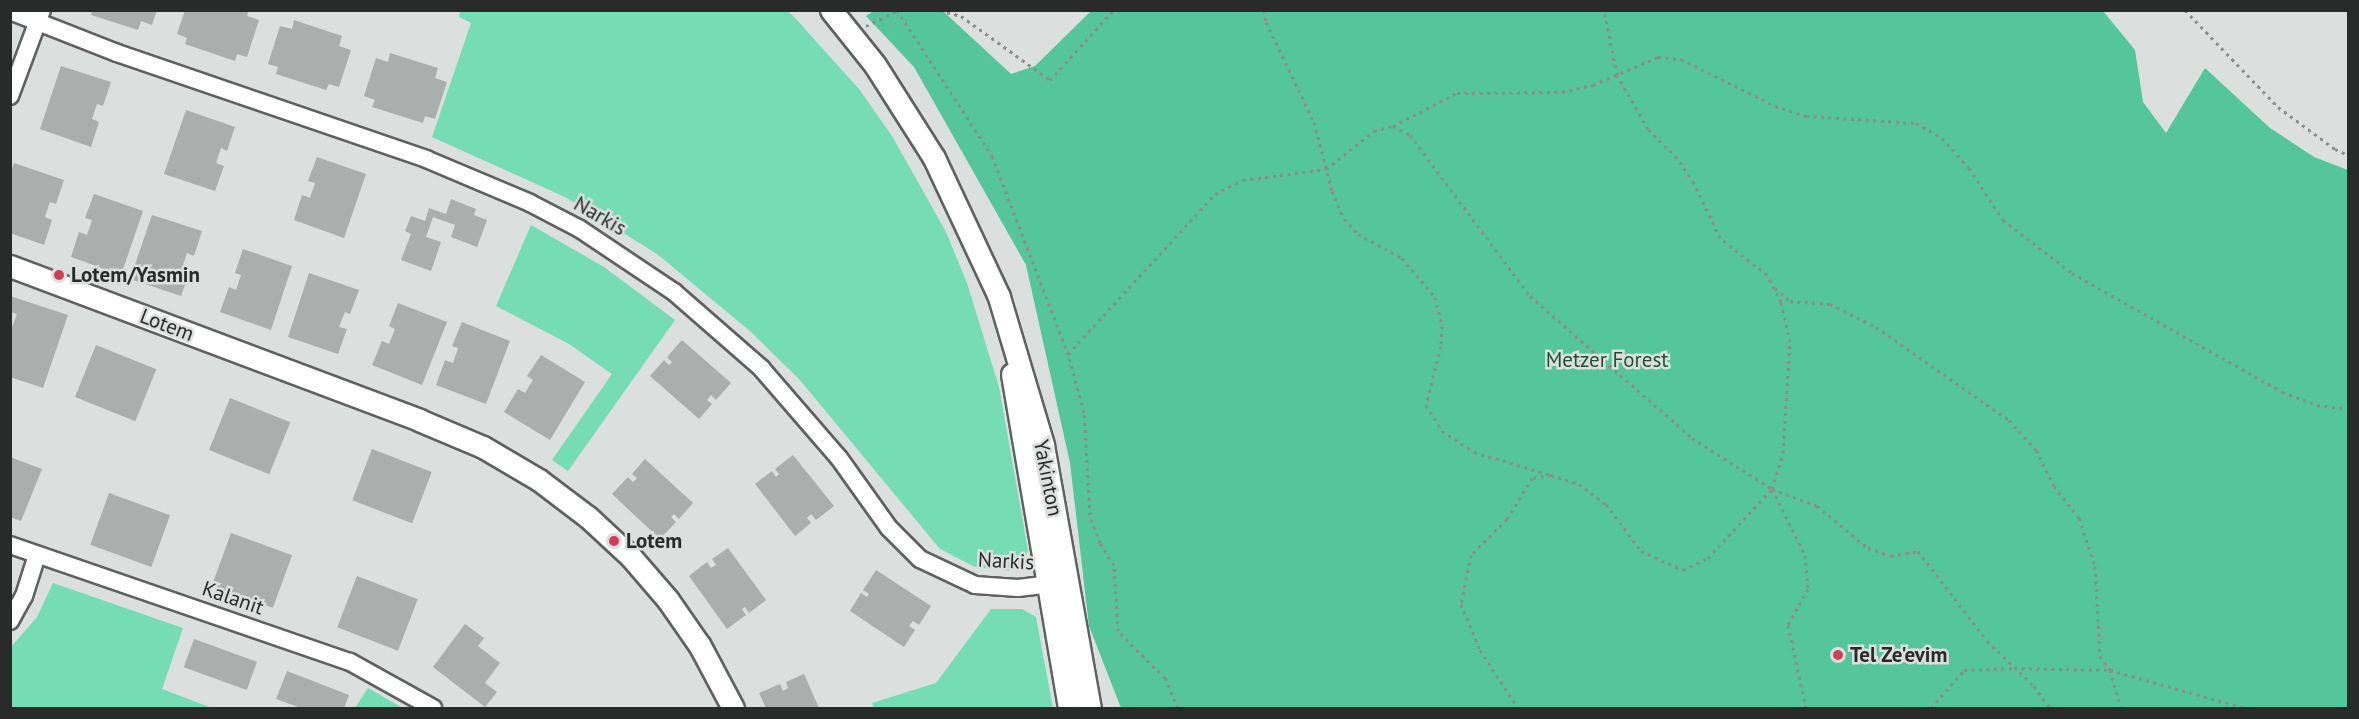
<!DOCTYPE html>
<html>
<head>
<meta charset="utf-8">
<style>
  body { margin:0 }
  #map { position:relative; width:2359px; height:719px; overflow:hidden; background:#dbdfdd; font-family:"PT Sans",sans-serif }
  div>[style] { position:absolute }
  [style*='--x'] { left:calc(var(--x)*1px); top:calc(var(--y)*1px); width:calc(var(--w)*1px); rotate:calc(var(--a)*1deg) }
  .green>* { inset:0; background:#76dcb3 }
  .forest>* { inset:0; background:#55c59b }
  .building>* { inset:0; background:#aaaeac; transform-origin:0 0 }
  .path>* { height:3px; margin-top:-1.5px; transform-origin:0; background:repeating-linear-gradient(90deg,#8a8d8b 0 3px,transparent 0 7.5px) }
  .roads { filter:drop-shadow(2px 0 #5e6160) drop-shadow(-2px 0 #5e6160) drop-shadow(0 2px #5e6160) drop-shadow(0 -2px #5e6160) }
  .minor>* { height:16px; margin:-8px; padding:0 8px; transform-origin:8px; border-radius:8px; background:#fff }
  .tertiary>* { height:21px; margin:-10.5px; padding:0 10.5px; transform-origin:10.5px; border-radius:10.5px; background:#fff }
  .dots>* { width:16px; height:16px; translate:-50% -50%; box-sizing:border-box; border:3px solid #dbdfdd; border-radius:50% }
  span { translate:-50% -50%; white-space:nowrap; text-align:center; line-height:1.15; -webkit-text-stroke:5px #dbdfdd; paint-order:stroke }
  .street-label { font-size:21px; color:#292b2a }
  .poi-label { font-size:21px; color:#292b2a; font-weight:700 }
  .left { translate:0 -50%; text-align:left }
  .park-label { font-size:21px; color:#1f4e3c }
  .frame { position:absolute; inset:0; border:12px solid #292b2a; pointer-events:none }
</style>
</head>
<body>
<div id="map">
  <div class="green">
    <i style="clip-path:polygon(460px 11px,787px 10px,796px 19px,859px 89px,892px 136px,946px 232px,967px 283px,999px 387px,1028px 550px,1023px 565px,1009px 571px,975px 567px,940px 549px,799px 379px,750px 331px,657px 254px,567px 198px,432px 137px,471px 23px,459px 17px)"></i>
    <i style="clip-path:polygon(531px 225px,604px 267px,675px 320px,568px 471px,552px 460px,612px 374px,569px 344px,496px 306px)"></i>
    <i style="clip-path:polygon(53px 583px,183px 628px,162px 689px,212px 708px,11px 708px,11px 647px,37px 617px)"></i>
    <i style="clip-path:polygon(991px 609px,1022px 609px,1036px 617px,1053px 708px,874px 708px,872px 703px,936px 683px)"></i>
    <i style="clip-path:polygon(368px 688px,401px 707px,355px 708px)"></i>
  </div>
  <div class="forest">
    <i style="clip-path:polygon(875px 10px,943px 11px,1011px 74px,1035px 66px,1091px 11px,2103px 11px,2135px 50px,2143px 102px,2166px 133px,2205px 68px,2270px 128px,2314px 157px,2348px 170px,2348px 708px,1121px 708px,1089px 626px,1070px 463px,1026px 265px,914px 67px,866px 16px)"></i>
  </div>
  <div class="building">
    <i style="clip-path:polygon(92px 10px,157px 10px,152px 25px,141px 21px,138px 30px,91px 15px)"></i>
    <i style="clip-path:polygon(185px 10px,249px 10px,247px 16px,259px 20px,247px 57px,237px 54px,235px 61px,185px 44px,187px 38px,177px 34px)"></i>
    <i style="clip-path:polygon(294px 20px,342px 36px,339px 46px,351px 50px,339px 87px,329px 84px,326px 90px,276px 74px,278px 67px,268px 64px,280px 26px,292px 29px)"></i>
    <i style="clip-path:polygon(390px 53px,438px 68px,435px 78px,447px 82px,435px 119px,425px 116px,423px 123px,372px 107px,375px 100px,364px 96px,376px 58px,388px 62px)"></i>
    <i style="clip-path:polygon(61px 66px,111px 82px,103px 106px,97px 104px,92px 119px,99px 122px,91px 147px,40px 129px)"></i>
    <i style="clip-path:polygon(186px 110px,235px 127px,227px 151px,221px 148px,216px 163px,224px 166px,215px 191px,164px 174px)"></i>
    <i style="clip-path:polygon(317px 157px,366px 174px,344px 238px,294px 220px,302px 195px,310px 198px,315px 183px,308px 181px)"></i>
    <i style="clip-path:polygon(14px 163px,64px 180px,56px 204px,50px 202px,45px 217px,52px 220px,44px 245px,10px 233px,10px 175px)"></i>
    <i style="clip-path:polygon(94px 194px,143px 211px,121px 275px,71px 257px,79px 232px,87px 235px,92px 220px,85px 218px)"></i>
    <i style="clip-path:polygon(451px 199px,476px 209px,474px 215px,487px 220px,477px 247px,451px 237px,455px 225px,433px 217px,426px 237px,441px 242px,431px 271px,401px 260px,411px 234px,405px 231px,411px 216px,425px 221px,429px 208px,446px 214px)"></i>
    <i style="clip-path:polygon(152px 215px,202px 231px,194px 256px,187px 253px,182px 268px,190px 271px,181px 296px,130px 279px)"></i>
    <i style="clip-path:polygon(243px 249px,292px 266px,271px 330px,220px 312px,229px 287px,236px 290px,241px 275px,235px 273px)"></i>
    <i style="clip-path:polygon(309px 273px,359px 290px,350px 314px,345px 312px,339px 327px,347px 329px,338px 354px,288px 337px)"></i>
    <i style="clip-path:polygon(10px 296px,68px 315px,43px 388px,10px 377px,10px 332px,17px 314px,10px 312px)"></i>
    <i style="clip-path:polygon(398px 303px,447px 322px,422px 385px,372px 365px,382px 341px,389px 344px,395px 329px,389px 326px)"></i>
    <i style="clip-path:polygon(462px 322px,510px 341px,486px 404px,436px 385px,445px 360px,453px 363px,458px 348px,452px 346px)"></i>
    <i style="clip-path:polygon(682px 340px,731px 383px,716px 400px,711px 395px,707px 400px,712px 404px,699px 419px,650px 376px,664px 360px,669px 365px,672px 362px,667px 357px)"></i>
    <i style="left:96px;top:345px;width:65px;height:56px;rotate:22deg"></i>
    <i style="clip-path:polygon(541px 355px,585px 382px,550px 440px,504px 412px,518px 389px,525px 393px,533px 380px,527px 376px)"></i>
    <i style="left:230px;top:398px;width:65px;height:56px;rotate:22deg"></i>
    <i style="left:372px;top:449px;width:64px;height:55px;rotate:21deg"></i>
    <i style="clip-path:polygon(793px 455px,834px 506px,816px 520px,811px 514px,807px 518px,811px 523px,795px 536px,755px 484px,772px 471px,776px 477px,779px 474px,775px 469px)"></i>
    <i style="clip-path:polygon(10px 457px,42px 469px,21px 521px,10px 517px)"></i>
    <i style="clip-path:polygon(645px 459px,693px 503px,679px 519px,674px 514px,671px 517px,676px 522px,660px 539px,612px 494px,628px 477px,633px 482px,637px 478px,632px 474px)"></i>
    <i style="left:109px;top:493px;width:65px;height:55px;rotate:20deg"></i>
    <i style="left:231px;top:533px;width:65px;height:56px;rotate:20deg"></i>
    <i style="clip-path:polygon(728px 548px,766px 600px,749px 613px,745px 607px,742px 609px,746px 615px,727px 629px,689px 576px,707px 562px,711px 568px,716px 565px,712px 559px)"></i>
    <i style="clip-path:polygon(876px 570px,931px 606px,919px 625px,913px 621px,909px 626px,915px 630px,904px 647px,850px 611px,861px 593px,867px 597px,869px 594px,863px 590px)"></i>
    <i style="left:357px;top:576px;width:65px;height:55px;rotate:21deg"></i>
    <i style="clip-path:polygon(465px 624px,484px 638px,478px 646px,500px 663px,485px 683px,497px 692px,485px 707px,433px 667px)"></i>
    <i style="left:194px;top:639px;width:67px;height:30px;rotate:20deg"></i>
    <i style="clip-path:polygon(287px 671px,349px 695px,344px 708px,301px 708px,276px 699px)"></i>
    <i style="clip-path:polygon(804px 674px,819px 708px,766px 708px,759px 693px,780px 684px,783px 691px,788px 688px,786px 682px)"></i>
  </div>
  <div class="path">
    <i style="--x:897;--y:10;--w:174;--a:56.9"></i>
    <i style="--x:992;--y:156;--w:212;--a:69"></i>
    <i style="--x:940;--y:10;--w:22;--a:16"></i>
    <i style="--x:961;--y:16;--w:110;--a:35.7"></i>
    <i style="--x:1050;--y:80;--w:95;--a:-47.6"></i>
    <i style="--x:1264;--y:10;--w:12;--a:81"></i>
    <i style="--x:1266;--y:22;--w:111;--a:64.4"></i>
    <i style="--x:1314;--y:122;--w:71;--a:75.4"></i>
    <i style="--x:1332;--y:191;--w:30;--a:67"></i>
    <i style="--x:1344;--y:219;--w:21;--a:47"></i>
    <i style="--x:1358;--y:234;--w:50;--a:28.6"></i>
    <i style="--x:1402;--y:258;--w:51;--a:49.8"></i>
    <i style="--x:1435;--y:297;--w:30;--a:76"></i>
    <i style="--x:1442;--y:326;--w:20;--a:93"></i>
    <i style="--x:1441;--y:346;--w:61;--a:104.3"></i>
    <i style="--x:1426;--y:405;--w:31;--a:58"></i>
    <i style="--x:1442;--y:431;--w:38;--a:33"></i>
    <i style="--x:1474;--y:452;--w:80;--a:16.6"></i>
    <i style="--x:1551;--y:475;--w:19;--a:171"></i>
    <i style="--x:1532;--y:478;--w:48;--a:121.4"></i>
    <i style="--x:1507;--y:519;--w:51;--a:135"></i>
    <i style="--x:1471;--y:555;--w:50;--a:101.5"></i>
    <i style="--x:1461;--y:604;--w:50;--a:67.6"></i>
    <i style="--x:1480;--y:650;--w:69;--a:56.8"></i>
    <i style="--x:2185;--y:10;--w:134;--a:46.2"></i>
    <i style="--x:2278;--y:107;--w:71;--a:36.4"></i>
    <i style="--x:2335;--y:149;--w:14;--a:25"></i>
    <i style="--x:866;--y:26;--w:34;--a:-26"></i>
    <i style="--x:1393;--y:126;--w:72;--a:-27.3"></i>
    <i style="--x:1457;--y:93;--w:105;--a:-0.5"></i>
    <i style="--x:1562;--y:92;--w:32;--a:-13"></i>
    <i style="--x:1593;--y:85;--w:71;--a:-23.3"></i>
    <i style="--x:1658;--y:57;--w:23;--a:5"></i>
    <i style="--x:1681;--y:59;--w:105;--a:26.6"></i>
    <i style="--x:1775;--y:106;--w:33;--a:18"></i>
    <i style="--x:1806;--y:116;--w:110;--a:3.6"></i>
    <i style="--x:1916;--y:123;--w:30;--a:30"></i>
    <i style="--x:1942;--y:138;--w:40;--a:48"></i>
    <i style="--x:1969;--y:168;--w:62;--a:56.8"></i>
    <i style="--x:2003;--y:220;--w:87;--a:37.5"></i>
    <i style="--x:2072;--y:273;--w:241;--a:29.5"></i>
    <i style="--x:2282;--y:392;--w:37;--a:20"></i>
    <i style="--x:2317;--y:405;--w:31;--a:7"></i>
    <i style="--x:1775;--y:288;--w:20;--a:41"></i>
    <i style="--x:1790;--y:301;--w:40;--a:4.3"></i>
    <i style="--x:1830;--y:304;--w:51;--a:26.6"></i>
    <i style="--x:1876;--y:327;--w:162;--a:35"></i>
    <i style="--x:2009;--y:420;--w:40;--a:48"></i>
    <i style="--x:2036;--y:450;--w:40;--a:63.4"></i>
    <i style="--x:2054;--y:486;--w:41;--a:52"></i>
    <i style="--x:2079;--y:518;--w:51;--a:71.6"></i>
    <i style="--x:2095;--y:566;--w:90;--a:86.8"></i>
    <i style="--x:2100;--y:656;--w:17;--a:54"></i>
    <i style="--x:2110;--y:670;--w:40;--a:74"></i>
    <i style="--x:1551;--y:475;--w:29;--a:18"></i>
    <i style="--x:1579;--y:484;--w:34;--a:37"></i>
    <i style="--x:1606;--y:504;--w:59;--a:53.3"></i>
    <i style="--x:1641;--y:551;--w:46;--a:24.3"></i>
    <i style="--x:1683;--y:570;--w:28;--a:-26"></i>
    <i style="--x:1708;--y:558;--w:94;--a:-47.2"></i>
    <i style="--x:1772;--y:489;--w:38;--a:-73"></i>
    <i style="--x:1783;--y:453;--w:111;--a:-86.4"></i>
    <i style="--x:1790;--y:342;--w:41;--a:-102.7"></i>
    <i style="--x:1781;--y:302;--w:30;--a:-117"></i>
    <i style="--x:1767;--y:275;--w:60;--a:-141.8"></i>
    <i style="--x:1720;--y:238;--w:61;--a:-115.3"></i>
    <i style="--x:1694;--y:183;--w:30;--a:-124"></i>
    <i style="--x:1677;--y:158;--w:41;--a:-135"></i>
    <i style="--x:1648;--y:129;--w:62;--a:-119.9"></i>
    <i style="--x:1617;--y:75;--w:66;--a:-101.3"></i>
    <i style="--x:1772;--y:489;--w:74;--a:63.4"></i>
    <i style="--x:1805;--y:555;--w:34;--a:85"></i>
    <i style="--x:1808;--y:589;--w:41;--a:119.1"></i>
    <i style="--x:1788;--y:625;--w:85;--a:77.8"></i>
    <i style="--x:1178;--y:708;--w:33;--a:-113"></i>
    <i style="--x:1165;--y:678;--w:66;--a:-135"></i>
    <i style="--x:1118;--y:631;--w:66;--a:-93.5"></i>
    <i style="--x:1114;--y:565;--w:26;--a:-122"></i>
    <i style="--x:1100;--y:543;--w:30;--a:-110"></i>
    <i style="--x:1090;--y:515;--w:103;--a:-93.3"></i>
    <i style="--x:1084;--y:412;--w:60;--a:-105.4"></i>
    <i style="--x:1068;--y:354;--w:217;--a:-47.4"></i>
    <i style="--x:1215;--y:194;--w:31;--a:-27"></i>
    <i style="--x:1243;--y:180;--w:84;--a:-7.5"></i>
    <i style="--x:1326;--y:169;--w:61;--a:-38.4"></i>
    <i style="--x:1374;--y:131;--w:20;--a:-15"></i>
    <i style="--x:1393;--y:126;--w:19;--a:28"></i>
    <i style="--x:1410;--y:135;--w:201;--a:53.3"></i>
    <i style="--x:1530;--y:296;--w:215;--a:41.2"></i>
    <i style="--x:1692;--y:438;--w:95;--a:32.5"></i>
    <i style="--x:1772;--y:489;--w:48;--a:20.7"></i>
    <i style="--x:1817;--y:506;--w:66;--a:39.5"></i>
    <i style="--x:1868;--y:548;--w:24;--a:19"></i>
    <i style="--x:1891;--y:556;--w:27;--a:-10"></i>
    <i style="--x:1918;--y:551;--w:113;--a:52.5"></i>
    <i style="--x:1987;--y:641;--w:65;--a:43.8"></i>
    <i style="--x:2034;--y:686;--w:27;--a:54"></i>
    <i style="--x:1931;--y:708;--w:50;--a:-49"></i>
    <i style="--x:1964;--y:670;--w:50;--a:-2.3"></i>
    <i style="--x:2014;--y:668;--w:96;--a:1.2"></i>
    <i style="--x:2110;--y:670;--w:140;--a:15.7"></i>
  </div>
  <div class="roads">
    <div class="minor">
      <i style="--x:10;--y:11;--w:115;--a:21.4"></i>
      <i style="--x:117;--y:53;--w:327;--a:18.9"></i>
      <i style="--x:426;--y:159;--w:113;--a:22.9"></i>
      <i style="--x:530;--y:203;--w:56;--a:27.5"></i>
      <i style="--x:580;--y:229;--w:113;--a:33.8"></i>
      <i style="--x:674;--y:292;--w:116;--a:41.1"></i>
      <i style="--x:761;--y:368;--w:119;--a:49.1"></i>
      <i style="--x:839;--y:458;--w:86;--a:54.5"></i>
      <i style="--x:889;--y:528;--w:44;--a:45"></i>
      <i style="--x:920;--y:559;--w:61;--a:25.3"></i>
      <i style="--x:975;--y:585;--w:43;--a:4"></i>
      <i style="--x:1018;--y:588;--w:42;--a:-6.8"></i>
      <i style="--x:10;--y:96;--w:92;--a:-69.6"></i>
      <i style="--x:10;--y:545;--w:360;--a:19"></i>
      <i style="--x:350;--y:662;--w:95;--a:29"></i>
      <i style="--x:10;--y:621;--w:29;--a:-61"></i>
      <i style="--x:24;--y:596;--w:43;--a:-72.4"></i>
    </div>
    <div class="tertiary">
      <i style="--x:831;--y:10;--w:70;--a:51.3"></i>
      <i style="--x:875;--y:65;--w:110;--a:57.6"></i>
      <i style="--x:934;--y:158;--w:153;--a:64.9"></i>
      <i style="--x:999;--y:297;--w:154;--a:73.4"></i>
      <i style="--x:1043;--y:445;--w:267;--a:79.9"></i>
      <i style="--x:10;--y:266;--w:437;--a:20.6"></i>
      <i style="--x:419;--y:420;--w:69;--a:22.9"></i>
      <i style="--x:483;--y:447;--w:65;--a:30.5"></i>
      <i style="--x:539;--y:480;--w:61;--a:37.1"></i>
      <i style="--x:588;--y:517;--w:59;--a:42.9"></i>
      <i style="--x:631;--y:557;--w:57;--a:49.3"></i>
      <i style="--x:668;--y:600;--w:56;--a:55.2"></i>
      <i style="--x:700;--y:646;--w:70;--a:62"></i>
      <i style="--x:1012;--y:374;--w:339;--a:80.3"></i>
    </div>
  </div>
  <div class="dots">
    <i style="left:59px;top:275px;background:#d03f56"></i>
    <i style="left:614px;top:541px;background:#d03f56"></i>
    <i style="left:1838px;top:655px;background:#d03f56"></i>
  </div>
  <div class="street-label">
    <span style="left:600px;top:216px;rotate:30deg">Narkis</span>
    <span style="left:167px;top:325px;rotate:21deg">Lotem</span>
    <span style="left:1048px;top:478px;rotate:79deg">Yakinton</span>
    <span style="left:1006px;top:561px;rotate:3deg">Narkis</span>
    <span style="left:233px;top:598px;rotate:19deg">Kalanit</span>
  </div>
  <div class="poi-label">
    <span class="left" style="left:71px;top:275px">Lotem/Yasmin</span>
    <span class="left" style="left:626px;top:541px">Lotem</span>
    <span class="left" style="left:1850px;top:655px">Tel Ze'evim</span>
  </div>
  <div class="park-label">
    <span style="left:1607px;top:360px">Metzer Forest</span>
  </div>
  <div class="frame"></div>
</div>
</body>
</html>
